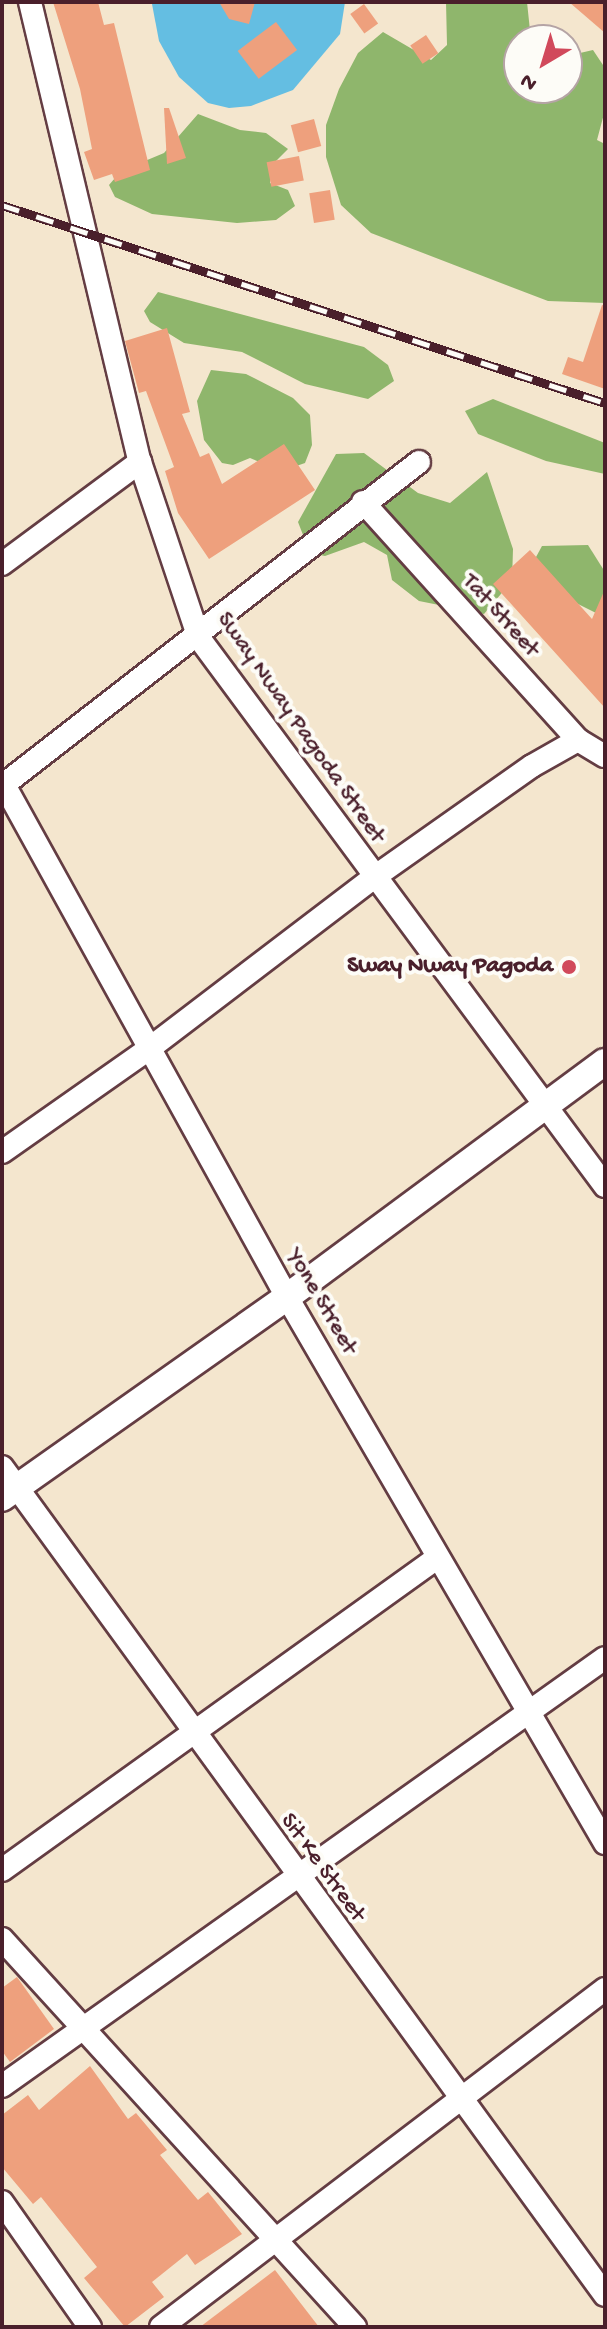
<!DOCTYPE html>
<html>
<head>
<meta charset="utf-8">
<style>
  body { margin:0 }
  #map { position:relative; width:607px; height:2329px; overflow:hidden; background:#f4e6ce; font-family:"Gochi Hand",sans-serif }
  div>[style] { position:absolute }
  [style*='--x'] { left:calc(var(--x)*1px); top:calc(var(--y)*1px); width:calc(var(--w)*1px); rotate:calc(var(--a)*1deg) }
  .forest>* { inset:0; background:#8fb66c }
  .water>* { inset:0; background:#64bee2 }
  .building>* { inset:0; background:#eea07d; transform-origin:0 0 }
  .roads { filter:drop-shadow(2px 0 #643d43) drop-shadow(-2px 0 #643d43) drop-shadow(0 2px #643d43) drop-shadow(0 -2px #643d43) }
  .minor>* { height:22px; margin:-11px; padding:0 11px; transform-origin:11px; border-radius:11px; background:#fff }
  .tertiary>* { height:26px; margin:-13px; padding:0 13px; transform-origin:13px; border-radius:13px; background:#fff }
  .rail>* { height:9px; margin-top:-4.5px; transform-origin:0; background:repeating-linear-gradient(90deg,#fdfcf7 0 18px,#4a1f2b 0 36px); box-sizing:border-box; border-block:2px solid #4a1f2b }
  .dots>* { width:22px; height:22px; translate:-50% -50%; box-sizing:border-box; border:4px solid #fdfcf7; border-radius:50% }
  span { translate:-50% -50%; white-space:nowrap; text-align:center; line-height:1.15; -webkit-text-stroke:8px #fdfcf7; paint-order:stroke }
  .street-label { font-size:24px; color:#4a1f2b }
  .poi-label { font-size:24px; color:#4a1f2b; font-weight:700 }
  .right { translate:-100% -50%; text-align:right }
  .frame { position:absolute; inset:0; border:4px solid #4a1f2b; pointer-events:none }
  .north { position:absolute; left:503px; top:24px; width:80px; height:80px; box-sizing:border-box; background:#fdfcf7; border:2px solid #b5a4a5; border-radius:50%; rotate:218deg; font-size:22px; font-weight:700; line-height:32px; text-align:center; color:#4a1f2b }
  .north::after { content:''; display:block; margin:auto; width:28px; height:36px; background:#d1495b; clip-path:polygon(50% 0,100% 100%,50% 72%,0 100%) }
</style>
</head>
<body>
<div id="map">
  <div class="forest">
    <i style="clip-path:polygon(446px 2px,527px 2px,531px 40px,519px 40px,519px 88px,567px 88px,567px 56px,593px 50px,605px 68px,605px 110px,597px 140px,605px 144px,605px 303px,548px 301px,371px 233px,341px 205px,326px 157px,326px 125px,339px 89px,358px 53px,383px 32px,431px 60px,447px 45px)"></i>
    <i style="clip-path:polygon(198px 114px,240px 130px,266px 133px,288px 149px,273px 164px,270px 183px,288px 190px,295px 206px,276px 220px,237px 223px,152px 214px,115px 197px,109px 185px,121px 171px,164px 153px)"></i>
    <i style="clip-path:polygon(158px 292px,364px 347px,388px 365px,394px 381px,368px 399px,305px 384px,242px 352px,184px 343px,150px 322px,144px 311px)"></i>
    <i style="clip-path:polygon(211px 370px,246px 374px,293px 398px,310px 415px,312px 445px,305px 463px,282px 471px,250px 458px,233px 465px,222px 463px,204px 440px,197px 401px)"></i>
    <i style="clip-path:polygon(493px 399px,605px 443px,605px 474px,546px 461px,478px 434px,465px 411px)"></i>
    <i style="clip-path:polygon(364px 453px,418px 493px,450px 503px,487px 472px,513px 549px,512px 581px,484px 614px,419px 601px,392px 580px,387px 555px,364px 542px,325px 556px,310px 553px,298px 522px,336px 454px)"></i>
    <i style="clip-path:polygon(588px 545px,605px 572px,604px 617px,568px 599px,529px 570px,542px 546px)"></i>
  </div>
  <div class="water">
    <i style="clip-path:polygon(345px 2px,340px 34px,293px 90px,251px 106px,229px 108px,208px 103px,179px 77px,159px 41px,152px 4px)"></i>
  </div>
  <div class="building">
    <i style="clip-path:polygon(53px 2px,98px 2px,104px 25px,114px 23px,150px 170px,115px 182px,112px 174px,94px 180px,84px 152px,92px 149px,80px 89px)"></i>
    <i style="clip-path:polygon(219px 2px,255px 2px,249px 24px,229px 19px)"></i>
    <i style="clip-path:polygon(569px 2px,605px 2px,605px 33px)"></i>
    <i style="left:364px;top:4px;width:24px;height:17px;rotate:54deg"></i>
    <i style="left:276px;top:22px;width:35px;height:48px;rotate:53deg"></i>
    <i style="left:426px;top:35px;width:22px;height:19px;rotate:56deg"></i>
    <i style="clip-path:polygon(164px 108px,169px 108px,186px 158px,167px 164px)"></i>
    <i style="left:314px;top:119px;width:28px;height:24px;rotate:75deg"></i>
    <i style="left:299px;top:156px;width:25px;height:33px;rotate:79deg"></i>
    <i style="left:330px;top:190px;width:30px;height:21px;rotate:81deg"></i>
    <i style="clip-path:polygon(602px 305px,605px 306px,605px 389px,562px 374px,568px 357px,583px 362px)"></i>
    <i style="clip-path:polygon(167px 328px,190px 412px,182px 414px,200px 457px,209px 453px,222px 484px,284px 444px,315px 490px,209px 559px,178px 513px,165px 471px,174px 467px,146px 391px,139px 393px,125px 341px)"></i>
    <i style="clip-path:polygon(530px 550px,592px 619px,605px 589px,605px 708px,493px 584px)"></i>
    <i style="clip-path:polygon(17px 1977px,54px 2029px,10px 2062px,2px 2051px,2px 1988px)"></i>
    <i style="clip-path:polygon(90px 2066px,128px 2119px,136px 2113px,167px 2150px,160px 2155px,198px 2200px,208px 2192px,242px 2234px,195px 2265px,187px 2254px,152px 2282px,164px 2297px,125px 2327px,84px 2278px,97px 2267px,41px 2197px,33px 2204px,2px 2167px,2px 2115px,28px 2095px,39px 2110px)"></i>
    <i style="clip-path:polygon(275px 2270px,319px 2327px,200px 2327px)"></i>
  </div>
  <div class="roads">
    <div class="minor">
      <i style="--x:30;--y:2;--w:473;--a:76.6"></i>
      <i style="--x:140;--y:462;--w:186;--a:71.5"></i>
      <i style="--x:199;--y:638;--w:682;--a:53.47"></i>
      <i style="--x:363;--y:502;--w:321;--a:47.9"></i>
      <i style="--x:578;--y:740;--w:31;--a:31"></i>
      <i style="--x:2;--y:564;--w:172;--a:-36.5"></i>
      <i style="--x:2;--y:781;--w:589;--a:61.09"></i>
      <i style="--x:287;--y:1297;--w:632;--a:59.78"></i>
      <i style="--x:2;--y:786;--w:528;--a:-37.85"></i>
      <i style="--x:2;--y:1152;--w:181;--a:-35.1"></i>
      <i style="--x:150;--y:1048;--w:280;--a:-37.3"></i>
      <i style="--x:373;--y:878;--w:194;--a:-35.2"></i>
      <i style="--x:532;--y:766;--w:53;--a:-29.5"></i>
      <i style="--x:2;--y:1467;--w:1024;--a:53.94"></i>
      <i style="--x:2;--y:1870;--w:535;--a:-35.65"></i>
      <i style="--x:2;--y:1939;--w:525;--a:47.7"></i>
      <i style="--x:2;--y:2086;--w:739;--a:-35.37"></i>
      <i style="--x:2;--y:2202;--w:153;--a:54.9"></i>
      <i style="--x:161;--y:2327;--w:558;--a:-37.28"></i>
    </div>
    <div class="tertiary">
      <i style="--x:2;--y:1498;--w:349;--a:-35.2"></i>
      <i style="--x:287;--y:1297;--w:395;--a:-36.5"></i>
    </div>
  </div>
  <div class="rail">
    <i style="--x:2;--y:205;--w:635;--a:18.18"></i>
  </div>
  <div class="dots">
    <i style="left:569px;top:967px;background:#d1495b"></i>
  </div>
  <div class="street-label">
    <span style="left:500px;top:616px;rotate:48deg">Tat Street</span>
    <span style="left:300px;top:728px;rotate:55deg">Sway Nway Pagoda Street</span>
    <span style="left:321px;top:1302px;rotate:60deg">Yone Street</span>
    <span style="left:322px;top:1868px;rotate:54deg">Sit Ke Street</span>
  </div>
  <div class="poi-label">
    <span class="right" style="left:553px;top:967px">Sway Nway Pagoda</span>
  </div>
  <div class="frame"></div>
  <div class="north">N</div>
</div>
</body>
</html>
